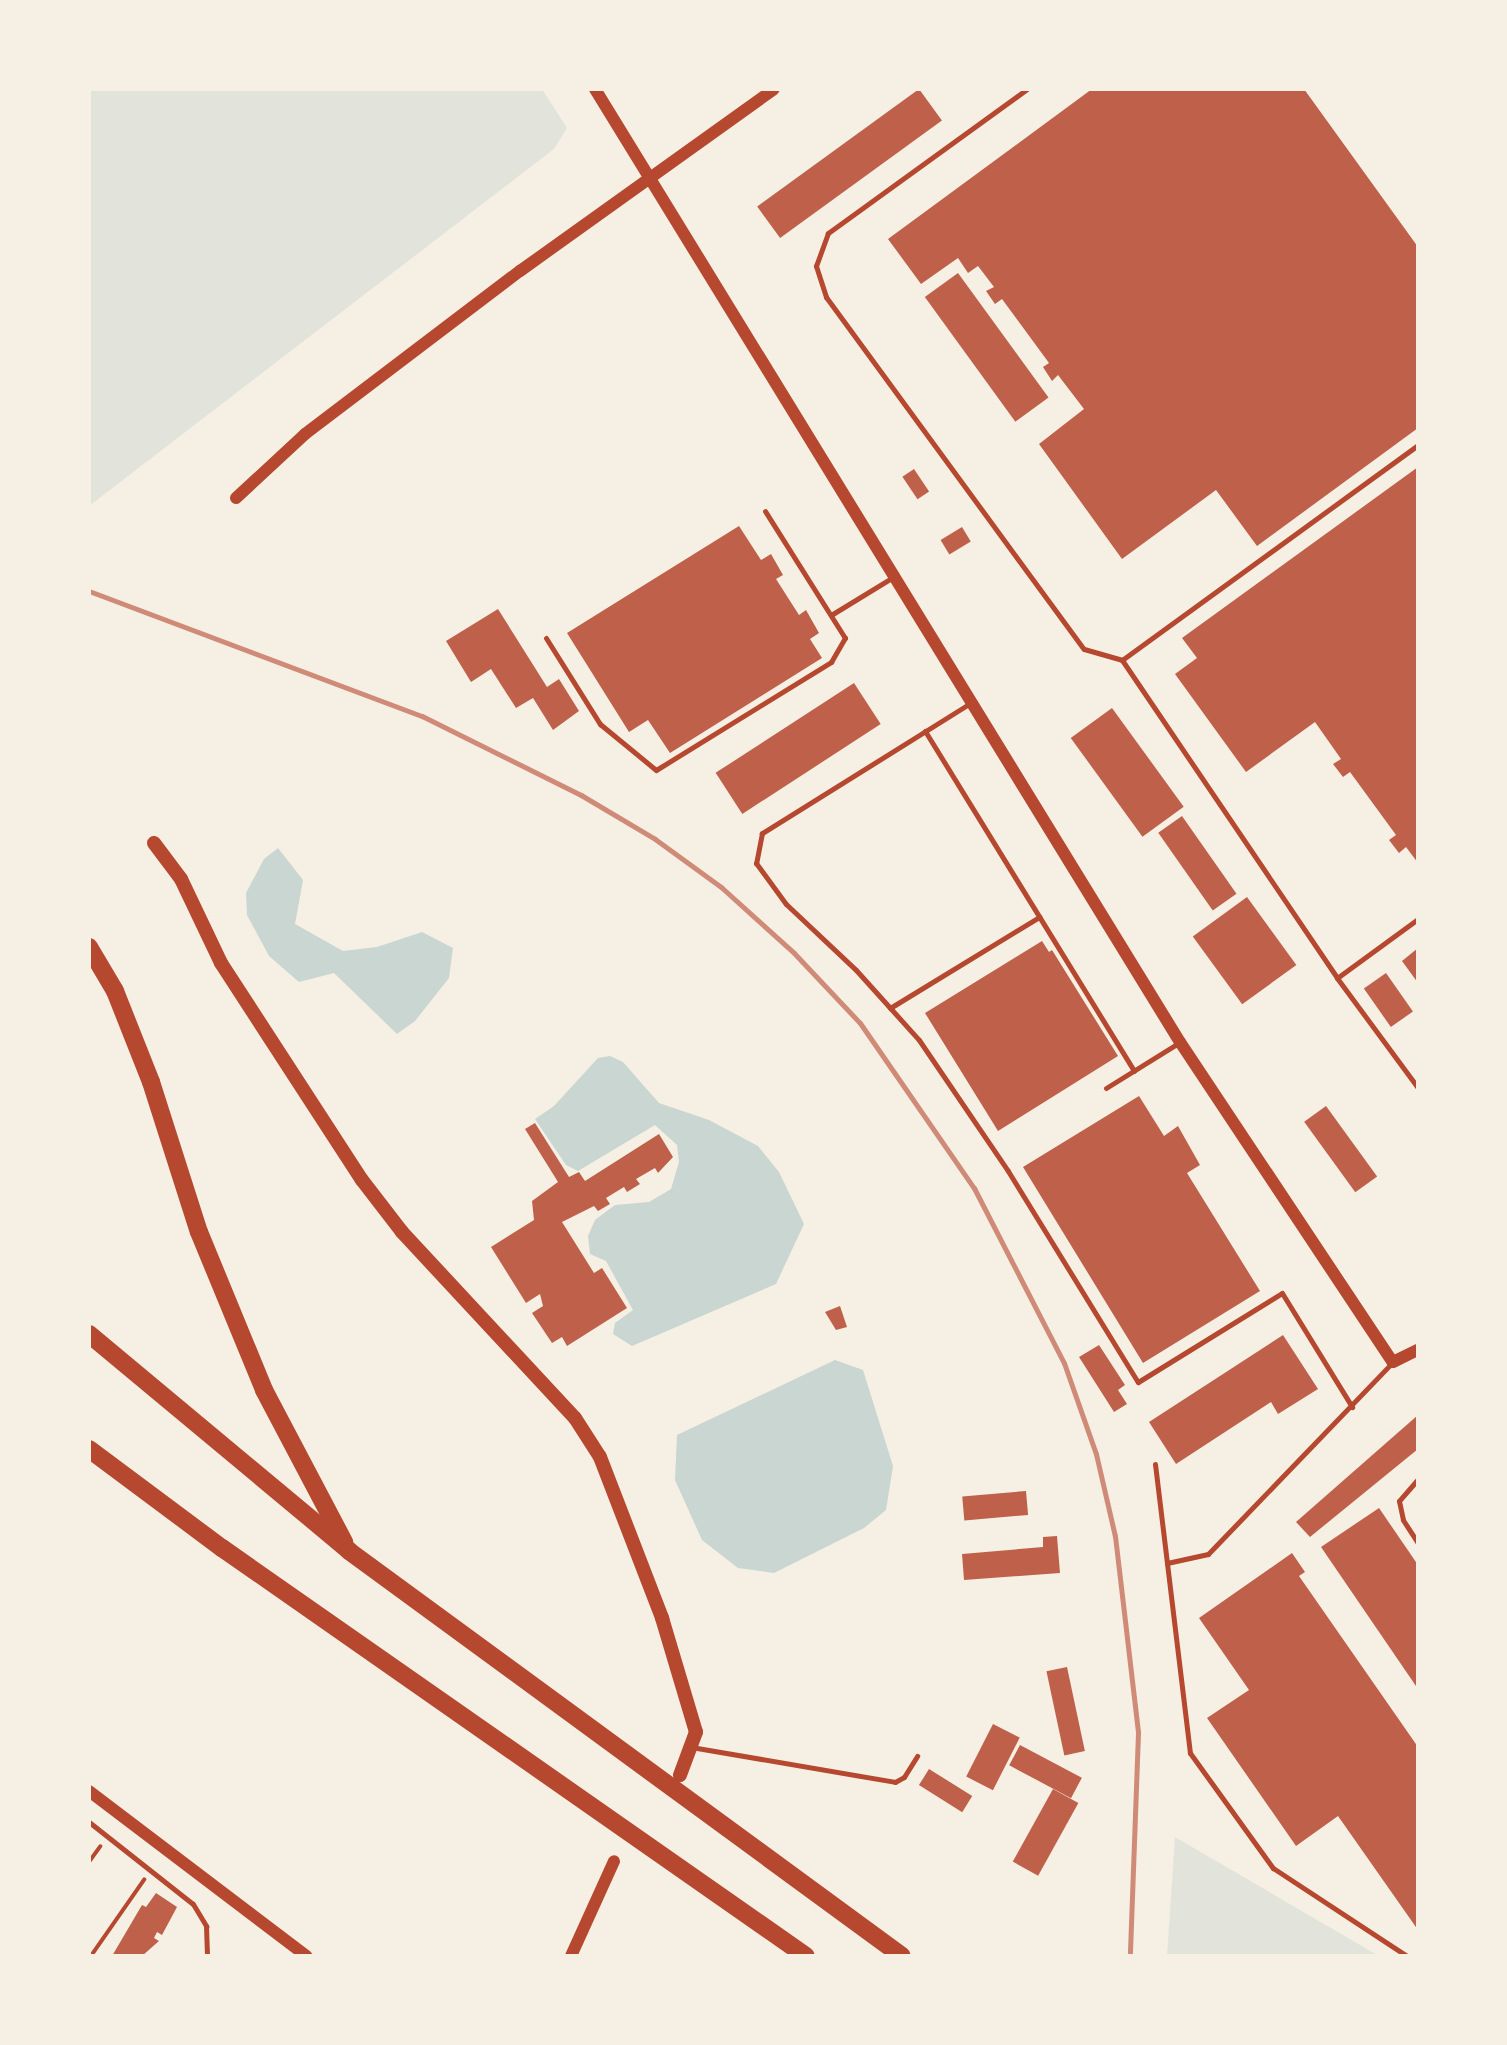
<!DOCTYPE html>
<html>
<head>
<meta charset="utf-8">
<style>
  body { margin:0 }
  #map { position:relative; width:1507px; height:2045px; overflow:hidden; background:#f6efe4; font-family:"Archivo Narrow",sans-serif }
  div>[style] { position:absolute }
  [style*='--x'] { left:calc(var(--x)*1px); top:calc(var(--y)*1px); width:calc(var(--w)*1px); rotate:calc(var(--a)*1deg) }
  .green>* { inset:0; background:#e2e4dc }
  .water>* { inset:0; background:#c9d6d2 }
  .building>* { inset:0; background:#bf614a; transform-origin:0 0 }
  .path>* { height:3.5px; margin:-1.75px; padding:0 1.75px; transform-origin:1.75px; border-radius:1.75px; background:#b5482f }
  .service>* { height:5px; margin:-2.5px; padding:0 2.5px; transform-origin:2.5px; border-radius:2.5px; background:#b5482f }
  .tertiary>* { height:12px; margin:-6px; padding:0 6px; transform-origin:6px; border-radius:6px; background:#b5482f }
  .secondary>* { height:14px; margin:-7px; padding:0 7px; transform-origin:7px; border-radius:7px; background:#b5482f }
  .motorway>* { height:18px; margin:-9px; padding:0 9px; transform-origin:9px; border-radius:9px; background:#b5482f }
  .rail>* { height:5px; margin:-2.5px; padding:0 2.5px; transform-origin:2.5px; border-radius:2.5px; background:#cf8b77 }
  span { translate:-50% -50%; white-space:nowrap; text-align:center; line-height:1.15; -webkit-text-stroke:5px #f6efe4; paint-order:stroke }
  .frame { position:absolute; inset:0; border:91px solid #f6efe4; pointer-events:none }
</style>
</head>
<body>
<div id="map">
  <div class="green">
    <i style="clip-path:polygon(89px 89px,542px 89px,567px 128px,554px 149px,89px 506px)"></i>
    <i style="clip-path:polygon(1175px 1837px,1379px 1956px,1167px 1956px)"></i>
  </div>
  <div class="water">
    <i style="clip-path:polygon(278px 848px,303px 880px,295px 924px,343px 951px,377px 947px,422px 932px,453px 948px,449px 978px,415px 1021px,397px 1034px,334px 973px,299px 982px,269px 956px,247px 915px,246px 893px,264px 859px)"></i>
    <i style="clip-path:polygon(610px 1056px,623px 1062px,659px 1103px,709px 1120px,758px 1146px,779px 1172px,804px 1224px,776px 1284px,632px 1346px,613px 1334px,615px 1323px,633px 1310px,606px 1261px,590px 1254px,588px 1236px,595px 1220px,615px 1205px,649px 1202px,671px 1189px,679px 1162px,677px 1145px,655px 1125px,578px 1171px,566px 1165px,535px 1119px,554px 1106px,598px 1058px)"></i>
    <i style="clip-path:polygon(835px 1360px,863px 1370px,893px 1466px,886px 1510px,864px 1528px,774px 1573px,738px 1568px,702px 1540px,675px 1480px,677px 1435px)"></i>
  </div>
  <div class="building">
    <i style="left:919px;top:89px;width:39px;height:200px;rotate:54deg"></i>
    <i style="clip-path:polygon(1092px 89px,1304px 89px,1418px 247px,1418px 428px,1257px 546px,1216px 490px,1122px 559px,1039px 444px,1084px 409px,1058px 375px,1052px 381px,1043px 367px,1049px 363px,1002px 299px,995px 304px,986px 291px,994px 287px,978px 266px,968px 273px,958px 258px,921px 284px,888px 239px)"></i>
    <i style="left:958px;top:273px;width:154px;height:41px;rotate:54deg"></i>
    <i style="clip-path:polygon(1418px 467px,1418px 863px,1406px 847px,1399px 853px,1389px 840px,1396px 835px,1350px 772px,1343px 777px,1333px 764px,1341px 759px,1315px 722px,1246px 772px,1175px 674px,1197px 658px,1182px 638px)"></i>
    <i style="left:914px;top:469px;width:27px;height:14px;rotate:56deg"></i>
    <i style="clip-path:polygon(739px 526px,761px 560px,771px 554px,783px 575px,776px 579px,799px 615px,806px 610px,819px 633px,810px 639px,822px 658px,670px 753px,648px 720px,629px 732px,567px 633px)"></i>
    <i style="left:962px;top:527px;width:17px;height:25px;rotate:59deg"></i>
    <i style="clip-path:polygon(498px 609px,547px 687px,559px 679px,579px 711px,553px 730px,533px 698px,516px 708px,491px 669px,471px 682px,446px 641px)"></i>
    <i style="left:854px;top:683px;width:49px;height:165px;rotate:57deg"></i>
    <i style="left:1112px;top:708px;width:122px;height:51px;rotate:54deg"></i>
    <i style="left:1182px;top:816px;width:95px;height:29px;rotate:55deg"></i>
    <i style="left:1247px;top:897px;width:84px;height:67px;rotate:54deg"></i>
    <i style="clip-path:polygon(1042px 941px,1049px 952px,1052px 950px,1118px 1056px,998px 1131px,925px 1013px)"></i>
    <i style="clip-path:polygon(1418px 948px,1418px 983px,1402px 961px)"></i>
    <i style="left:1386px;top:973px;width:47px;height:27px;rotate:55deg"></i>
    <i style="clip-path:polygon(1139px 1096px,1164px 1136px,1178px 1126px,1200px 1165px,1187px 1173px,1260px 1291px,1143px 1363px,1023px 1167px)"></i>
    <i style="left:1326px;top:1106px;width:87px;height:27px;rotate:54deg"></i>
    <i style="clip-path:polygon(535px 1123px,569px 1177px,579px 1172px,585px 1181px,659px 1134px,673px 1157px,658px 1173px,655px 1168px,636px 1179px,640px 1184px,627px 1192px,624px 1187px,606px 1198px,610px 1204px,598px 1211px,594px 1206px,562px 1222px,594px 1273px,602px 1268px,627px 1308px,567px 1346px,562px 1337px,552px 1343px,532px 1313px,543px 1306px,540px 1294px,526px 1303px,491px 1247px,534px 1220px,532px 1201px,558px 1182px,525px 1129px)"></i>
    <i style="clip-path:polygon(840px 1306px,847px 1327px,836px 1330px,825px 1312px)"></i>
    <i style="clip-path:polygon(1283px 1335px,1318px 1389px,1278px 1414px,1271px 1402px,1176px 1464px,1149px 1422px)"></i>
    <i style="clip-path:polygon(1099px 1345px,1125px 1385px,1118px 1390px,1127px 1404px,1114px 1412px,1079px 1357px)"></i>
    <i style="clip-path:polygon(1418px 1415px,1418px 1449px,1310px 1537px,1296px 1522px)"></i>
    <i style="left:1026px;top:1491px;width:24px;height:64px;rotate:85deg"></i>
    <i style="clip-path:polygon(1379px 1508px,1418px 1565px,1418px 1689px,1321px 1547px)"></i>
    <i style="clip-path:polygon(1057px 1536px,1060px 1573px,964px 1580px,962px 1554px,1043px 1547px,1043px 1537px)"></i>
    <i style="clip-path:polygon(1292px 1553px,1305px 1572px,1299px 1576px,1418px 1747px,1418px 1930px,1338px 1816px,1296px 1846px,1207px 1718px,1249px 1690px,1199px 1618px)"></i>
    <i style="left:1067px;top:1667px;width:86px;height:21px;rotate:78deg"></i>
    <i style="left:993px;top:1724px;width:30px;height:59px;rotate:27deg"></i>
    <i style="left:1020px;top:1745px;width:70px;height:23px;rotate:28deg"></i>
    <i style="left:929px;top:1769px;width:51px;height:19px;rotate:32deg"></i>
    <i style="left:1053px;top:1789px;width:29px;height:83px;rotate:29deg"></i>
    <i style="clip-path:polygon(156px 1893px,177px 1907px,162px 1935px,157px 1932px,154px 1938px,159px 1941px,142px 1956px,112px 1956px,142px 1905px,146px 1907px)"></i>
  </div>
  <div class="path">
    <i style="--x:89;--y:1862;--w:19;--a:-54"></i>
    <i style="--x:91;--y:1956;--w:93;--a:-55.1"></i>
  </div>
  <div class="service">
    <i style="--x:1027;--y:89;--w:246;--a:144.1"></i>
    <i style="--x:828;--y:233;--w:35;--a:110"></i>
    <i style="--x:816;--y:266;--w:33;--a:72"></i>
    <i style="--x:826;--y:297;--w:436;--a:53.8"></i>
    <i style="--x:1084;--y:649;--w:40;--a:16"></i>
    <i style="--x:1122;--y:660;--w:384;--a:55.9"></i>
    <i style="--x:1337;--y:978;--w:137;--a:53.6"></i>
    <i style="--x:831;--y:615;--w:75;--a:-31.4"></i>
    <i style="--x:546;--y:638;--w:102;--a:57.9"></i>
    <i style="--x:600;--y:724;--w:72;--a:39.4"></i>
    <i style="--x:656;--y:770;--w:206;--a:-31.7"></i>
    <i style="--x:831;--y:662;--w:28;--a:-60"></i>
    <i style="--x:845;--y:638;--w:150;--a:-122.2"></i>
    <i style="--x:1122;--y:660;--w:366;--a:-36"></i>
    <i style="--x:972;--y:702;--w:248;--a:148"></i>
    <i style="--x:762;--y:833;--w:31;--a:101"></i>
    <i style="--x:756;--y:863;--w:51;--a:53.8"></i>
    <i style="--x:786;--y:904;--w:96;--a:43.3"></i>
    <i style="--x:856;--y:970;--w:94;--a:48"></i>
    <i style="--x:919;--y:1040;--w:158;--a:55.8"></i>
    <i style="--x:1008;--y:1171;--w:248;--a:58.4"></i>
    <i style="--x:1138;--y:1382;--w:169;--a:-31.7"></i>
    <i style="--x:1282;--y:1293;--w:134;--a:58.4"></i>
    <i style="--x:925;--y:731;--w:399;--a:58.4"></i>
    <i style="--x:1337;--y:978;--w:100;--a:-36.1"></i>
    <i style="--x:890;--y:1008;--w:175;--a:-31.4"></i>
    <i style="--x:1106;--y:1088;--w:87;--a:-31.9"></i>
    <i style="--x:1155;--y:1464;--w:291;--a:83.1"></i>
    <i style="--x:1190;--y:1753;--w:142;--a:54.2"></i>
    <i style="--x:1273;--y:1868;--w:160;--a:33.3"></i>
    <i style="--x:1418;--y:1479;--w:29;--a:131"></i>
    <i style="--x:1399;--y:1501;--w:19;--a:78"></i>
    <i style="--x:1403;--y:1520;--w:27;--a:57"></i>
    <i style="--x:1167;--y:1563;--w:42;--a:-12.4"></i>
    <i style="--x:1208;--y:1554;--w:267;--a:-46.1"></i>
    <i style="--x:691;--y:1747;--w:207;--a:9.7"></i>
    <i style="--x:895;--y:1782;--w:10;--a:-29"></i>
    <i style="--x:904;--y:1777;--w:25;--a:-58"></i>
    <i style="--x:89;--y:1822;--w:132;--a:38.3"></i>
    <i style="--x:193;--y:1904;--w:26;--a:59"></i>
    <i style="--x:206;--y:1926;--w:30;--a:88"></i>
  </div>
  <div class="tertiary">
    <i style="--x:595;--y:89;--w:1118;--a:58.46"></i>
    <i style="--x:1180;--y:1042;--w:384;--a:56.4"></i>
    <i style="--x:1393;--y:1362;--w:28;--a:-26"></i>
    <i style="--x:236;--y:498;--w:94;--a:-42.8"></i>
    <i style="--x:305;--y:434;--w:270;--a:-37.2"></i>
    <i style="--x:520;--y:271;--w:312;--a:-35.6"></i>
    <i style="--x:89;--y:1791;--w:273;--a:37.2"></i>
    <i style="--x:571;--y:1956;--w:104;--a:-65.6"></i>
  </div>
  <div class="secondary">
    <i style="--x:154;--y:843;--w:45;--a:53.1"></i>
    <i style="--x:181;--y:879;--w:93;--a:64.5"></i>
    <i style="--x:221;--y:963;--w:259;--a:57"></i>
    <i style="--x:362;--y:1180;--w:66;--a:52.4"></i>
    <i style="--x:402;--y:1232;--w:254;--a:47.1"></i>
    <i style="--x:575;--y:1418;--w:46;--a:57.3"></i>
    <i style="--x:600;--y:1457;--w:173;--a:68.9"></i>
    <i style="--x:662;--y:1618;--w:119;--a:73.4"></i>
    <i style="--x:696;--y:1732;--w:46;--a:110.4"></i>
  </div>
  <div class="motorway">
    <i style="--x:89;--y:947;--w:51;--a:59.4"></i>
    <i style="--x:115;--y:991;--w:98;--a:68.4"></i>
    <i style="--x:151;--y:1082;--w:157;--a:72.3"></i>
    <i style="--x:199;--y:1232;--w:171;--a:67.6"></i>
    <i style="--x:264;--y:1390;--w:172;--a:62.2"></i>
    <i style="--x:89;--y:1334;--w:339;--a:39.8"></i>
    <i style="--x:349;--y:1551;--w:685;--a:36.22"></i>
    <i style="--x:89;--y:1449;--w:166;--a:36.7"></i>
    <i style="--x:222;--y:1548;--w:712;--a:34.94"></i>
  </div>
  <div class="rail">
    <i style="--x:89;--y:591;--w:356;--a:20.6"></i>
    <i style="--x:422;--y:716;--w:178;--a:26.4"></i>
    <i style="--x:581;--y:795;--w:86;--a:30.7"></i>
    <i style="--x:655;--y:839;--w:82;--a:36"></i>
    <i style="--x:721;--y:887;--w:98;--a:42.1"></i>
    <i style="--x:794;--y:953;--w:96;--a:46.7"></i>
    <i style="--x:860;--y:1023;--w:201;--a:55.4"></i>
    <i style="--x:974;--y:1188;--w:197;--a:62.8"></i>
    <i style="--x:1064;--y:1363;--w:96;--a:70.6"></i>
    <i style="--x:1096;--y:1454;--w:84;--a:77"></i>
    <i style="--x:1115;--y:1536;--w:198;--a:83.3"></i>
    <i style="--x:1138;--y:1733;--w:223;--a:92.1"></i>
  </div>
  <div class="frame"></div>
</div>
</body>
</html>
